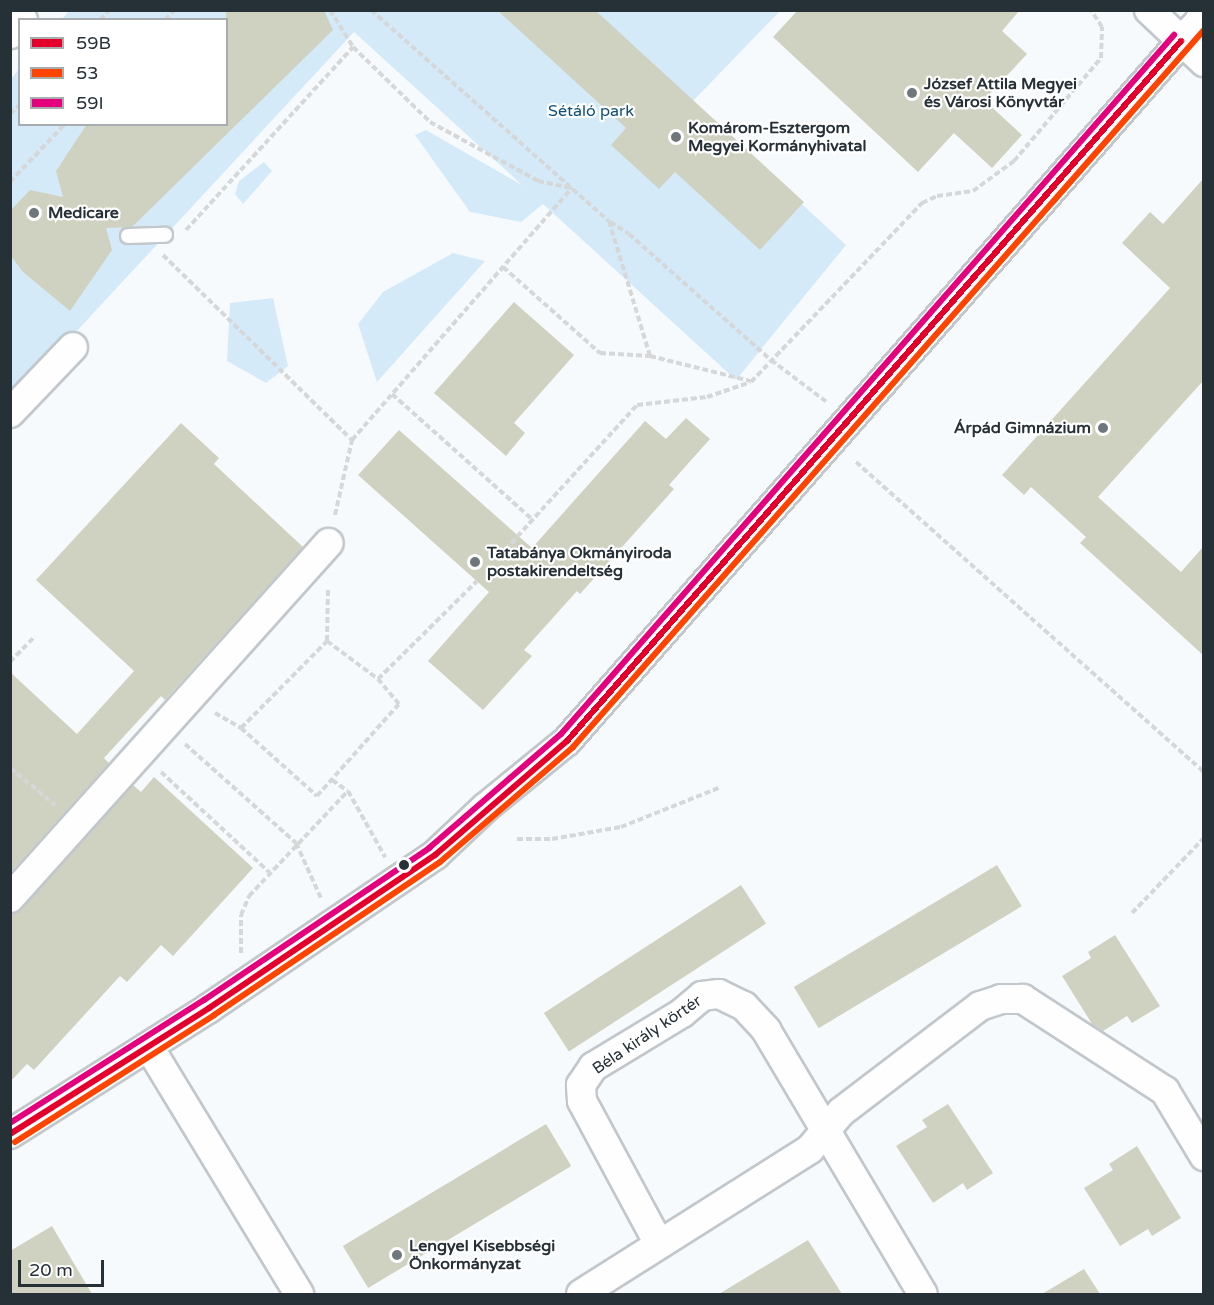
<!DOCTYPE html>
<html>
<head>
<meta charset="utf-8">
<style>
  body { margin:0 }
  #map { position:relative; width:1214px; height:1305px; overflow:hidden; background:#f7fafc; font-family:"Varela Round",sans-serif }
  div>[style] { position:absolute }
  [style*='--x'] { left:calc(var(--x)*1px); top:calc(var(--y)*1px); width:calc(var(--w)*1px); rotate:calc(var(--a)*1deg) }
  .green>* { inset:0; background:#d4eaf9 }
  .building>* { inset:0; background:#d0d2c1; transform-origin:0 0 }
  .path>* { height:4px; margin-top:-2px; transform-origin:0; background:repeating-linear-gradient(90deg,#d5d7d9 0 6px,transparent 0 9px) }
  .roads { filter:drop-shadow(2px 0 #c1c7cb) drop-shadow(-2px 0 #c1c7cb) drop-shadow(0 2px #c1c7cb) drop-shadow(0 -2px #c1c7cb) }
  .lane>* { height:14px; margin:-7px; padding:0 7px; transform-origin:7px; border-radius:7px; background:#fefeff }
  .street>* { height:28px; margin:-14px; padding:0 14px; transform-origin:14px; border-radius:14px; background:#fefeff }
  .secondary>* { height:33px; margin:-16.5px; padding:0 16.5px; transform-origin:16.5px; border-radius:16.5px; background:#fefeff }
  .bus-1>* { height:6px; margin:-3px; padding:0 3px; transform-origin:3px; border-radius:3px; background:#e4002b }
  .bus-2>* { height:6px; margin:-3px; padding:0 3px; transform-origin:3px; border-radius:3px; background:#f40 }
  .bus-3>* { height:6px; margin:-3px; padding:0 3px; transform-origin:3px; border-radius:3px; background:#e5007d }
  .dots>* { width:16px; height:16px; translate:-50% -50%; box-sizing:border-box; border:3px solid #fff; border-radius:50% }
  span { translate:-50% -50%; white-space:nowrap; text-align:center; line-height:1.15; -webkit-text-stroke:4.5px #fff; paint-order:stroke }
  .poi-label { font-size:16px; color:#263037; font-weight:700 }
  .left { translate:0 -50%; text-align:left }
  .right { translate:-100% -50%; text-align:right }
  .park-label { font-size:16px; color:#0d4f76 }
  .street-label { font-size:16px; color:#263037 }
  .frame { position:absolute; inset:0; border:12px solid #263037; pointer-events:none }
  .legend { position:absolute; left:18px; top:18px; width:210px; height:108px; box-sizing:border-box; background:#fff; border:2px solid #a8acaf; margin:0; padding:8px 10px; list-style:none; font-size:18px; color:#263037 }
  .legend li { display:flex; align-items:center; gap:12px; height:30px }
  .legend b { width:30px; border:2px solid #a8acaf }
  .scale { position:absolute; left:18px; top:1260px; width:86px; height:27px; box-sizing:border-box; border:3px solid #263037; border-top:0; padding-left:8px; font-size:18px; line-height:21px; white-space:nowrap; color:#263037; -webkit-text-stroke:4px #fff; paint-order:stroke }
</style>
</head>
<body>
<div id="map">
  <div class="green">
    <i style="clip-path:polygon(69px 11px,780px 11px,692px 102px,846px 245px,736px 380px,543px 204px,521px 222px,470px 212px,415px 135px,426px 130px,522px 185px,354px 32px,11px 402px,11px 79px,19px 69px,20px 124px,226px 124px,226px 20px,62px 19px)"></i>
    <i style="clip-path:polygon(264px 162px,272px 171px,243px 204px,235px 194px,239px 181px)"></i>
    <i style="clip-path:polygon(453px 253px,485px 261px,377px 382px,358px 324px,383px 292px)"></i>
    <i style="clip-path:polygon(273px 298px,288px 366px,266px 383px,227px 361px,230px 303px)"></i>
  </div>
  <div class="building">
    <i style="clip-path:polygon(226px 10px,324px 10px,333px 30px,132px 227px,106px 228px,112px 250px,70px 311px,23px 272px,10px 255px,10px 211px,30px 190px,63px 197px,56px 171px,87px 124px,226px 124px)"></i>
    <i style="clip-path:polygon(497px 10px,595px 10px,804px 202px,760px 250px,675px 172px,659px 189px,611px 145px,626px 128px)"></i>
    <i style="clip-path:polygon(798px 10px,1020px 10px,1002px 31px,1027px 54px,984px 100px,1022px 135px,992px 168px,954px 133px,918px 172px,773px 37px)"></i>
    <i style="clip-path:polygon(1203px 179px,1203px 381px,1098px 497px,1181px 572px,1203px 547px,1203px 655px,1080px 543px,1086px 537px,1031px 487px,1024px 495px,1002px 475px,1170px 288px,1122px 243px,1150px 212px,1163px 224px)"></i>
    <i style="clip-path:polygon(514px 302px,574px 355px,514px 423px,525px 433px,506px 456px,434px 393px)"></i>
    <i style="clip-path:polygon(686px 418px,710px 439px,669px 485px,674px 489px,580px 594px,577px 591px,524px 650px,532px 656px,483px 710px,428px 661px,489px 592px,358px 475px,399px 430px,532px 548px,645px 421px,666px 439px)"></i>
    <i style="clip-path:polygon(181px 423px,219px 458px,214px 464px,303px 547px,165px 700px,161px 696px,104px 758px,109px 763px,10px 873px,10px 672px,77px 734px,134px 671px,36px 580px)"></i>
    <i style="clip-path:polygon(154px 777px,253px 868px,173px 956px,161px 945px,127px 982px,120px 976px,34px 1070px,27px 1064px,10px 1082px,10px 914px,22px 909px,133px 785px,141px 792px)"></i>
    <i style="left:997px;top:865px;width:48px;height:237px;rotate:59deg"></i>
    <i style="left:741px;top:885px;width:46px;height:235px;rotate:57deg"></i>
    <i style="clip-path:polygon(1115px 935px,1160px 1006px,1132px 1023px,1127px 1016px,1103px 1031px,1092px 1024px,1062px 976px,1091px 958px,1088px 952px)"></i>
    <i style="clip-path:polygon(948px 1104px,993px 1173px,967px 1190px,963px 1183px,933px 1203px,896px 1146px,927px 1127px,922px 1120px)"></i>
    <i style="left:546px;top:1124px;width:49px;height:237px;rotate:59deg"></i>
    <i style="clip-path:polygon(1137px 1146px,1181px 1218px,1152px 1236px,1148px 1229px,1120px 1246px,1084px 1188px,1113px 1170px,1109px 1164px)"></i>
    <i style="clip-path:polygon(52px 1226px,92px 1294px,10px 1294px,10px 1251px)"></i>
    <i style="clip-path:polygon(808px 1240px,842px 1294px,719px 1294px)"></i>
    <i style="clip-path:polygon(1084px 1269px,1100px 1294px,1042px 1294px)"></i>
  </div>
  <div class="path">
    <i style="--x:330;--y:10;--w:44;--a:58.1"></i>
    <i style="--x:353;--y:47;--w:107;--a:44.2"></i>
    <i style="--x:430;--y:122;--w:123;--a:28.6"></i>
    <i style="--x:538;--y:181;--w:34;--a:12"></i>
    <i style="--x:371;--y:10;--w:318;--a:41.6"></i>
    <i style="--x:609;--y:221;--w:141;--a:73.1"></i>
    <i style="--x:650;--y:356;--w:103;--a:14"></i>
    <i style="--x:726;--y:10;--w:1;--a:0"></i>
    <i style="--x:100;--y:20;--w:13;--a:-48"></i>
    <i style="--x:165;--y:20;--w:13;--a:-48"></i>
    <i style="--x:10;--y:114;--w:13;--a:-42"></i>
    <i style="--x:10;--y:182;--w:80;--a:-46.5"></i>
    <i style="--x:610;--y:222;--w:22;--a:32"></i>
    <i style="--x:629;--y:234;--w:190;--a:41.6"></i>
    <i style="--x:771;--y:360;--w:71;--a:37"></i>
    <i style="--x:186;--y:230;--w:248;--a:-47.6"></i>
    <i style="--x:163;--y:255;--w:264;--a:44.4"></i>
    <i style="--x:352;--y:440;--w:335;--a:-48.9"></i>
    <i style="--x:503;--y:267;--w:130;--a:41.6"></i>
    <i style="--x:600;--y:353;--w:50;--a:3.4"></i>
    <i style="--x:392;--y:394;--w:189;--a:41.8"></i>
    <i style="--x:856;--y:462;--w:466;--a:41.7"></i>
    <i style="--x:335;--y:515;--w:77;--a:-77.2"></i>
    <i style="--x:505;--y:550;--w:196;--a:-47.7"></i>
    <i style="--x:637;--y:405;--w:70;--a:-6.5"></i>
    <i style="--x:707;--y:397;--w:46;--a:-18.8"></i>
    <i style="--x:751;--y:382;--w:248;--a:-46.3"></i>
    <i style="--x:922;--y:203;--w:17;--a:-25"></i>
    <i style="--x:937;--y:196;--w:36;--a:-8"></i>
    <i style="--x:973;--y:191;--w:51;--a:-36.2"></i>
    <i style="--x:1014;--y:161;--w:135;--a:-49.8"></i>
    <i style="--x:1101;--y:58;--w:31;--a:-88"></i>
    <i style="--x:1102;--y:27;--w:20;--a:-123"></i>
    <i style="--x:327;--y:641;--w:53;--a:-88.9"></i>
    <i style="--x:10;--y:662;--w:36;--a:-46"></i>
    <i style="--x:215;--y:713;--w:30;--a:30"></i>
    <i style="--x:241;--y:728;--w:102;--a:41.8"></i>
    <i style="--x:317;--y:796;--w:123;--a:-48.3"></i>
    <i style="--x:399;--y:704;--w:33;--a:-130"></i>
    <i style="--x:378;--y:679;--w:139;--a:-44.7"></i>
    <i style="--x:241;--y:728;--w:122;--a:-45.3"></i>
    <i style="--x:327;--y:641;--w:64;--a:36.7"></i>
    <i style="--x:185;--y:744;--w:149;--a:41.7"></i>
    <i style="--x:296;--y:843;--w:60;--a:65.6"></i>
    <i style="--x:10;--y:768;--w:58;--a:39.4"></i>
    <i style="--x:161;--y:772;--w:147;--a:42.8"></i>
    <i style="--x:332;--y:780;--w:19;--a:35"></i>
    <i style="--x:348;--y:791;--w:76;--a:60.7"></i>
    <i style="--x:517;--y:839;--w:35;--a:0"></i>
    <i style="--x:552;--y:839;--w:70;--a:-9.9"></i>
    <i style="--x:621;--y:827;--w:108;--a:-21.8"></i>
    <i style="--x:1132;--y:913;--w:104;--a:-46.2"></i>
    <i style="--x:241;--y:953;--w:38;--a:-90"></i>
    <i style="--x:241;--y:915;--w:21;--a:-67"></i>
    <i style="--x:249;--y:896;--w:144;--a:-46.7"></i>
  </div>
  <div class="roads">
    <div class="lane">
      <i style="--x:128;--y:236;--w:37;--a:-2"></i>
    </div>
    <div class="street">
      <i style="--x:1149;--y:10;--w:76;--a:43.4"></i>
      <i style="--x:10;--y:413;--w:91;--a:-46.3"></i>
      <i style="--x:10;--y:898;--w:477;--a:-48.1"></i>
      <i style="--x:149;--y:1047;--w:289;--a:58.7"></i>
      <i style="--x:10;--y:1134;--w:236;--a:-32.3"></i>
      <i style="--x:209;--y:1008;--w:273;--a:-34.1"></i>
      <i style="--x:435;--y:855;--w:70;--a:-43.3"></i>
      <i style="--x:486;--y:807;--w:104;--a:-39.2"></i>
      <i style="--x:567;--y:741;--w:965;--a:-48.7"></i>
      <i style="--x:659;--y:1244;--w:162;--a:-118.3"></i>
      <i style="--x:582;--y:1101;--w:16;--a:-94"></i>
      <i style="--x:581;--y:1085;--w:22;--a:-56"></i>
      <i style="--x:593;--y:1067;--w:104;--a:-31.2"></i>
      <i style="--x:682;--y:1013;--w:26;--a:-40"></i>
      <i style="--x:702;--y:996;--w:17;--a:-7"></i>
      <i style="--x:719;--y:994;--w:28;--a:26"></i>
      <i style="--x:744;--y:1006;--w:33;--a:47"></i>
      <i style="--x:766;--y:1030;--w:307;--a:59.3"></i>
      <i style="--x:581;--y:1294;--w:271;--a:-32.3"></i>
      <i style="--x:810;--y:1149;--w:48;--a:-50"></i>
      <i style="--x:841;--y:1112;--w:175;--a:-37.3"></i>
      <i style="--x:980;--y:1006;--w:22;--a:-18"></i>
      <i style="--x:1001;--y:999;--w:22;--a:0"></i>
      <i style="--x:1023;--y:999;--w:169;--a:32.9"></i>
      <i style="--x:1165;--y:1091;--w:76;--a:59"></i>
    </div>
    <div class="secondary">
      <i style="--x:10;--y:31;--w:15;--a:-48"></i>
    </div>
  </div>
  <div class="bus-1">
    <i style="--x:10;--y:1134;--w:236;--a:-32.3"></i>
    <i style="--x:209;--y:1008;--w:273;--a:-34.1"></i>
    <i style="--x:435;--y:855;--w:174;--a:-40.8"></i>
    <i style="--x:567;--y:741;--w:931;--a:-48.74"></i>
  </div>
  <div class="bus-2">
    <i style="--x:15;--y:1142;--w:236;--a:-32.5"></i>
    <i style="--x:214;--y:1015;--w:273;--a:-34.1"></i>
    <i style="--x:440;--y:862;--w:176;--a:-40.8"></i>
    <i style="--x:573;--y:747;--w:955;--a:-48.65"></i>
  </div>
  <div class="bus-3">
    <i style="--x:10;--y:1123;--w:230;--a:-32.4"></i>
    <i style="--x:204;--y:1000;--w:272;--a:-34"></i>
    <i style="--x:429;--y:848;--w:174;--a:-40.8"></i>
    <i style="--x:561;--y:734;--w:930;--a:-48.75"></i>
  </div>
  <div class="dots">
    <i style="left:912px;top:93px;background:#6f777c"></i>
    <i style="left:676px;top:137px;background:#6f777c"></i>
    <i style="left:34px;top:213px;background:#6f777c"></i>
    <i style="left:1103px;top:428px;background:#6f777c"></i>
    <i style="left:475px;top:562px;background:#6f777c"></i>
    <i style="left:404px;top:865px;background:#263037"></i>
    <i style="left:397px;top:1255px;background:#6f777c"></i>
  </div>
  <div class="poi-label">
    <span class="left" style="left:924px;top:93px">József Attila Megyei<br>és Városi Könyvtár</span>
    <span class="left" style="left:688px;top:137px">Komárom-Esztergom<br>Megyei Kormányhivatal</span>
    <span class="left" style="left:48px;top:213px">Medicare</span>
    <span class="right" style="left:1091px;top:428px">Árpád Gimnázium</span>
    <span class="left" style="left:487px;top:562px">Tatabánya Okmányiroda<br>postakirendeltség</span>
    <span class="left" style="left:409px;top:1255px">Lengyel Kisebbségi<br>Önkormányzat</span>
  </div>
  <div class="park-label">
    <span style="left:591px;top:111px">Sétáló park</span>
  </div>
  <div class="street-label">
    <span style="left:647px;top:1035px;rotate:-34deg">Béla király körtér</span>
  </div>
  <div class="frame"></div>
  <ul class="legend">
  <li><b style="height:8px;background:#e4002b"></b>59B</li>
  <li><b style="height:8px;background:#f40"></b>53</li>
  <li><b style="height:8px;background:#e5007d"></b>59I</li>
  </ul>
  <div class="scale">20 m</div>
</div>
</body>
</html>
